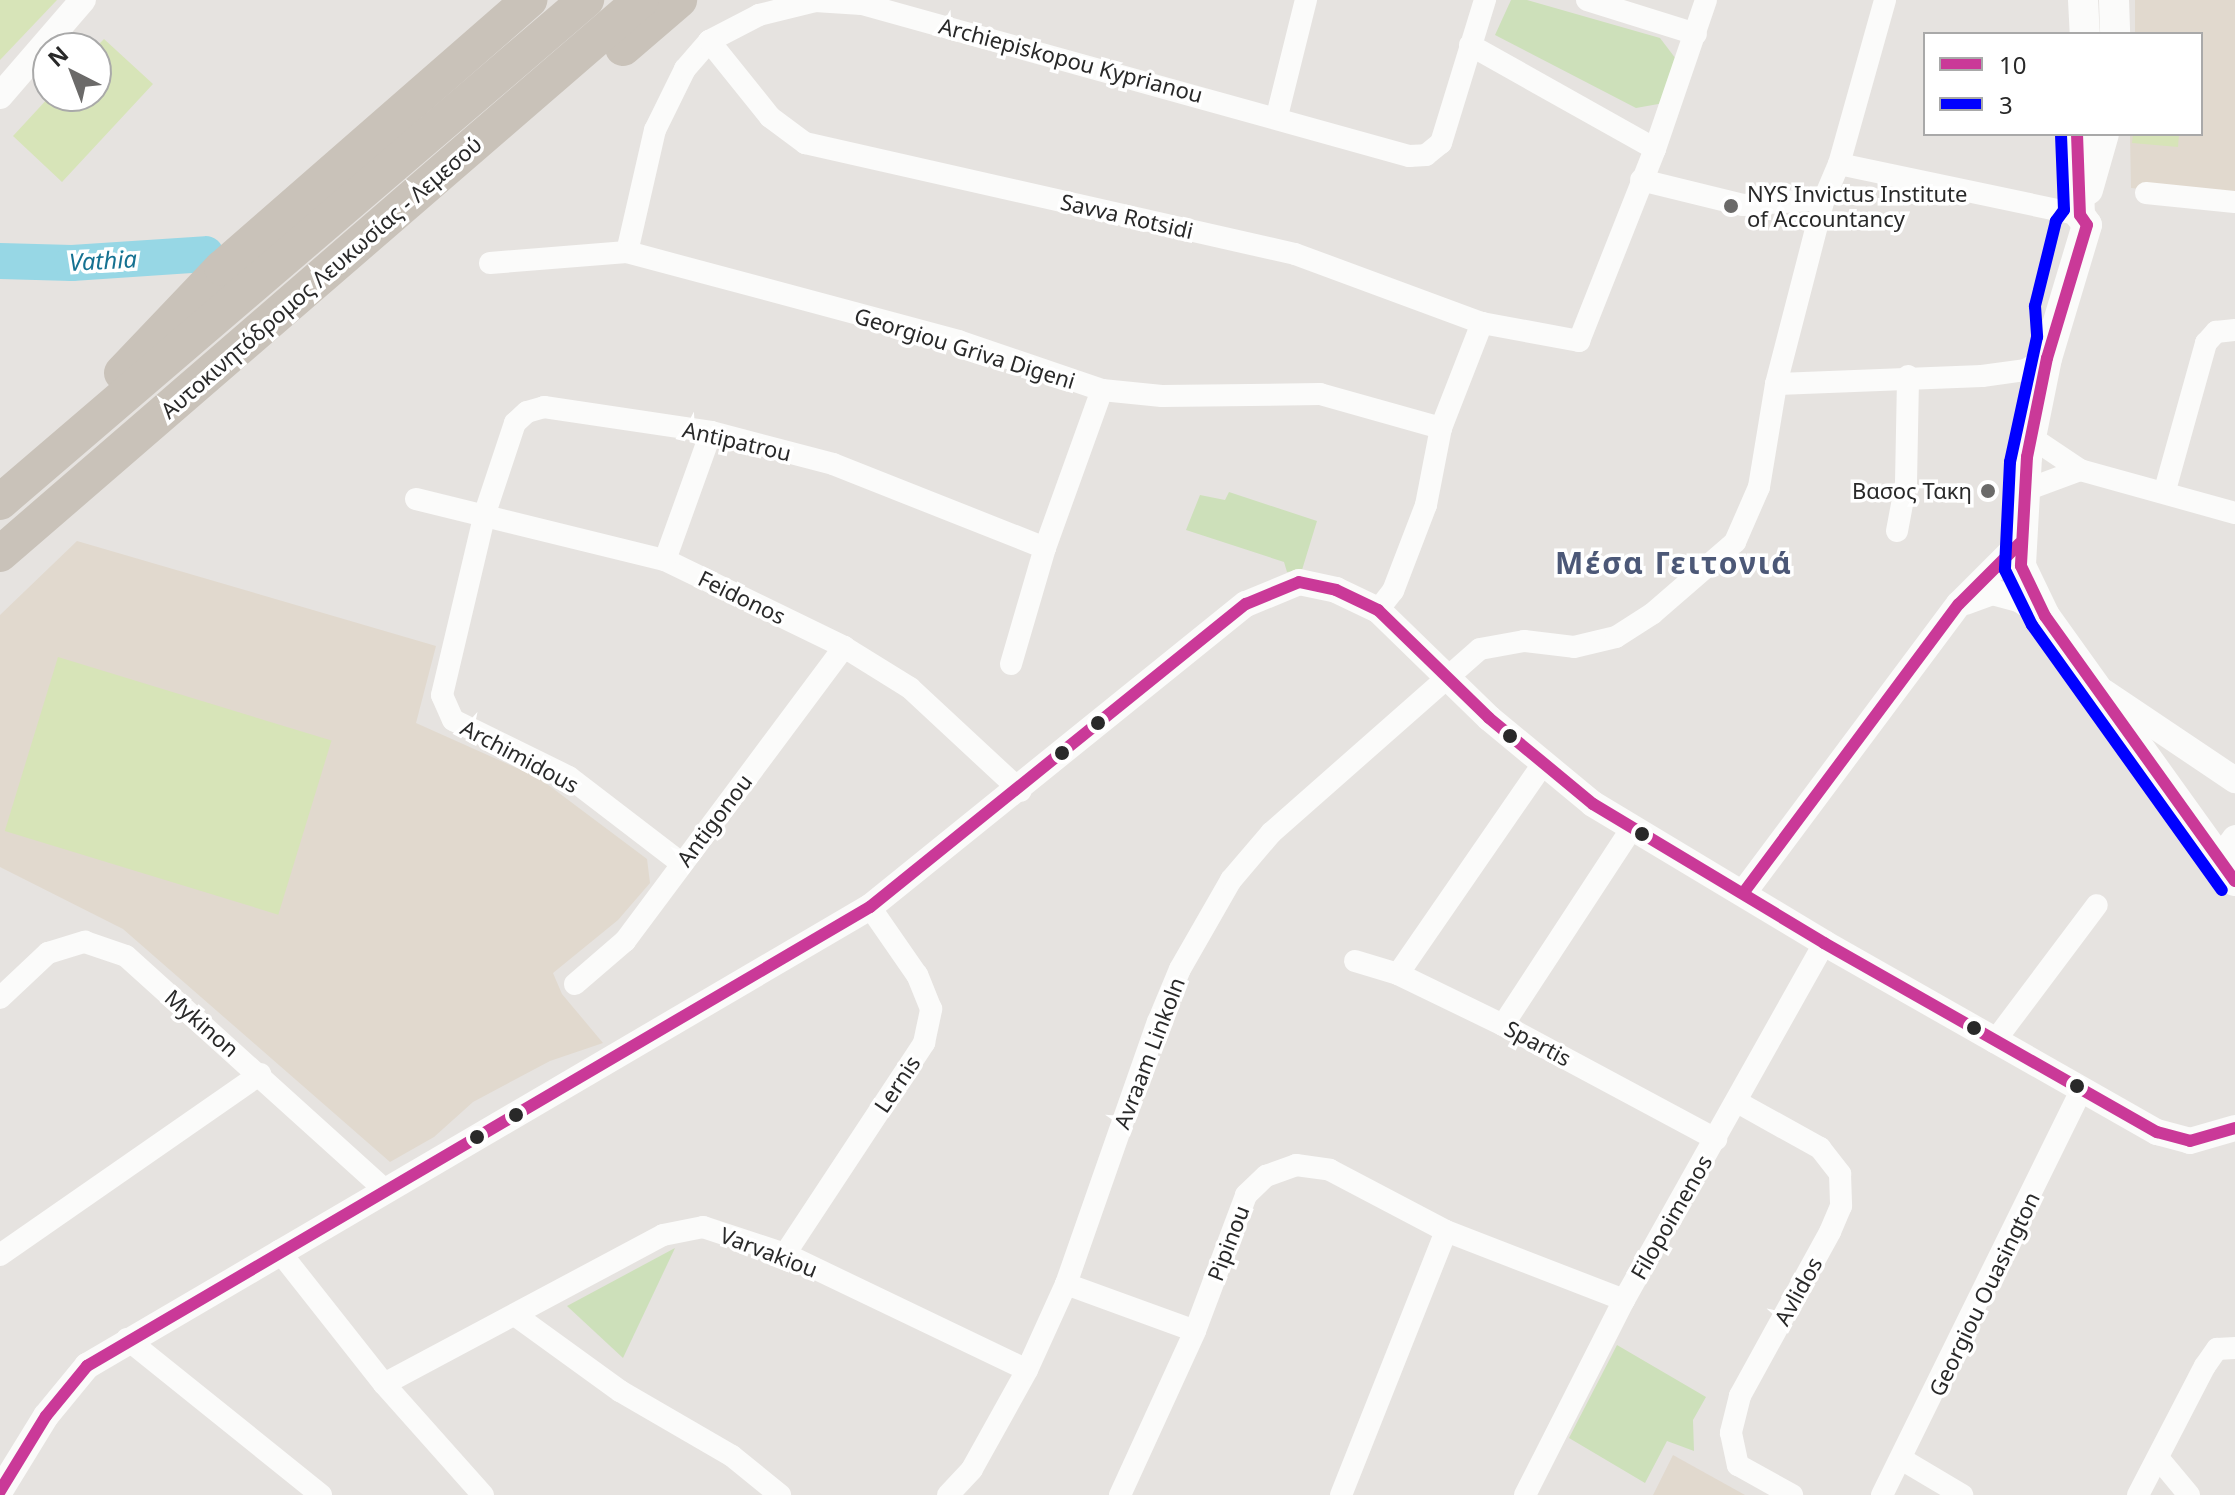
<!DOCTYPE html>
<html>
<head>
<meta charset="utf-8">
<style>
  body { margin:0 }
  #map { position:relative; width:2235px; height:1495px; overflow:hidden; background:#e6e3e0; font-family:"Noto Sans",sans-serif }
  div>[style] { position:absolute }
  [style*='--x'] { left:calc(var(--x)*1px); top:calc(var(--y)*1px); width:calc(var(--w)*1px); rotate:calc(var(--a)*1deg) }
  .education>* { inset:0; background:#e1d9ce }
  .green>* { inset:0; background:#cde0ba }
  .pitch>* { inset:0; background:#d7e4b8; transform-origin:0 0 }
  .river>* { height:36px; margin:-18px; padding:0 18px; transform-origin:18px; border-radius:18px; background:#97d7e5 }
  .minor>* { height:22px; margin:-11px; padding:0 11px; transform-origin:11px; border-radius:11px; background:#fbfbfa }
  .tertiary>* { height:26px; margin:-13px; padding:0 13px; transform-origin:13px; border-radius:13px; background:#fbfbfa }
  .secondary>* { height:30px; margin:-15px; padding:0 15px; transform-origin:15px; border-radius:15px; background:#fbfbfa }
  .trunk>* { height:36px; margin:-18px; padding:0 18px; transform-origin:18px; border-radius:18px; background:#c9c2b9 }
  .bus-1>* { height:12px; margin:-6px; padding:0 6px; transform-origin:6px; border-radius:6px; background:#ca3998 }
  .bus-2>* { height:12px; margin:-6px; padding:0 6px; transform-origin:6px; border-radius:6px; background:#00f }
  .dots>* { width:22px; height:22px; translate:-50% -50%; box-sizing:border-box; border:4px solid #fff; border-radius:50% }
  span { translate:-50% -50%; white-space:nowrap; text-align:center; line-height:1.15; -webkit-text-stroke:7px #fff; paint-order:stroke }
  .street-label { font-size:22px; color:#292929 }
  .poi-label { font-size:22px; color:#292929 }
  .left { translate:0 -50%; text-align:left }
  .right { translate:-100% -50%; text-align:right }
  .water-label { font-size:24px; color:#157191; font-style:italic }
  .district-label { font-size:30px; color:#4c5877; font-weight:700; letter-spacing:2px }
  .legend { position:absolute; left:1923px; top:32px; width:280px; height:104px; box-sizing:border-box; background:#fff; border:2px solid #a9a9a9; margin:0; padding:10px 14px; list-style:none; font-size:24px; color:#292929 }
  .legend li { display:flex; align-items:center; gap:16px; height:40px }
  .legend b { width:40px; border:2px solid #a9a9a9 }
  .north { position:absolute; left:32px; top:32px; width:80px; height:80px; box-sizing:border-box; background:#fff; border:2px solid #a9a9a9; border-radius:50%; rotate:318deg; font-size:22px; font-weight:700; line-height:32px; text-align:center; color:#292929 }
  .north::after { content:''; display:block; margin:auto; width:28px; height:36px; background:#6b6a69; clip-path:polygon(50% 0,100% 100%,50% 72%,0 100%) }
</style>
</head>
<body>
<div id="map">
  <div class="education">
    <i style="clip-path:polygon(2135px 0,2235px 0,2235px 198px,2131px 188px,2130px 134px,2201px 134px,2201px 34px,2135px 34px)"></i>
    <i style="clip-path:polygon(77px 541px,436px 646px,416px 723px,539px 778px,647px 859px,650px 883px,618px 920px,553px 973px,562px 994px,603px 1043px,550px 1061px,473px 1102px,434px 1137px,390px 1162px,123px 929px,0 867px,0 615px)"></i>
    <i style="clip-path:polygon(1673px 1455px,1745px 1495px,1653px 1495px)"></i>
  </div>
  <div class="green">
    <i style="clip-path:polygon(1511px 0,1527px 0,1660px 38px,1676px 59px,1664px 103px,1636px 108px,1495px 35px)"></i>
    <i style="clip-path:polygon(1229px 492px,1317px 521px,1302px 570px,1287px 572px,1284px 562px,1186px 530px,1200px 495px,1225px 500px)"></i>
    <i style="clip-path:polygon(675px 1248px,623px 1358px,567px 1306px)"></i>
    <i style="clip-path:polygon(1617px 1345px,1706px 1397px,1693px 1420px,1694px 1451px,1667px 1441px,1645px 1483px,1569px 1438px)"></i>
  </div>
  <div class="pitch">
    <i style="clip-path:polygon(0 0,57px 0,0 60px)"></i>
    <i style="clip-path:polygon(104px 39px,153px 84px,62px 182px,13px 136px,50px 96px,96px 96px,95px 48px)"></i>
    <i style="clip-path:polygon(2133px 134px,2179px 134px,2178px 147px,2132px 143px)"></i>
    <i style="left:58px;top:657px;width:286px;height:182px;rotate:17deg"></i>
  </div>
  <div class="river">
    <i style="--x:0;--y:261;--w:72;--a:1.6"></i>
    <i style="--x:72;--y:263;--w:134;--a:-3.8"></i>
  </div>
  <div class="minor">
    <i style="--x:1587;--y:0;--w:114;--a:17.3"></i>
    <i style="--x:709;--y:41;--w:97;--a:51.2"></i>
    <i style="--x:770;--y:117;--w:44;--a:36.6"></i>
    <i style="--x:805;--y:143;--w:502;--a:12.76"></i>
    <i style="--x:1295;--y:254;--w:199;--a:20.3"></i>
    <i style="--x:1482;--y:323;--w:99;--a:10.5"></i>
    <i style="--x:1579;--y:341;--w:206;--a:-68.4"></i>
    <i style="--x:1655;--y:149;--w:157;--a:-71.1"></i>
    <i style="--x:1470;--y:45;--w:212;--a:29.3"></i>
    <i style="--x:1277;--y:116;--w:120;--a:-76"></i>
    <i style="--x:1839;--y:164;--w:246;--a:11.9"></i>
    <i style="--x:1641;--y:180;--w:105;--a:13.8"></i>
    <i style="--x:1743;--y:205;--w:81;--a:-4.2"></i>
    <i style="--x:2146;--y:193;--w:89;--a:5.8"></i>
    <i style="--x:627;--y:252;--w:125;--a:-77.1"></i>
    <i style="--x:655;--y:130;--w:68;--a:-63.8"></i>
    <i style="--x:685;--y:69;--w:37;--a:-49"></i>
    <i style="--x:709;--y:41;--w:56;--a:-27.5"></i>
    <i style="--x:759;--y:15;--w:58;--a:-14"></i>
    <i style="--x:815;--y:1;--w:47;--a:3.7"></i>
    <i style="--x:862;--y:4;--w:568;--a:15.53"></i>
    <i style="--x:1409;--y:156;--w:17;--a:-3"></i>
    <i style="--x:1426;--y:155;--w:19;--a:-39"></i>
    <i style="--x:1441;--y:143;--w:150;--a:-72.9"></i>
    <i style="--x:490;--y:263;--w:137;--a:-4.6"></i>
    <i style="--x:627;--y:252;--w:343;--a:15"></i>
    <i style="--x:958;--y:341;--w:152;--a:18.8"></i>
    <i style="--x:1102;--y:390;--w:60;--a:5.7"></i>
    <i style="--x:1162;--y:396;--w:158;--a:-0.7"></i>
    <i style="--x:1320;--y:394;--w:126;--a:15.7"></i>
    <i style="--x:1776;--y:384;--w:206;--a:-2.2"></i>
    <i style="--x:1982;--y:376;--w:43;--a:-7.9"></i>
    <i style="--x:2025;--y:370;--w:25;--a:-29"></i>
    <i style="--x:2031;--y:437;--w:59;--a:34"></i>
    <i style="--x:2080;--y:470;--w:161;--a:15.5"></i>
    <i style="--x:2165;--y:490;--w:153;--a:-74.4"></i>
    <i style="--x:2206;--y:343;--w:15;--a:-48"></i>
    <i style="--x:2216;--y:332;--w:19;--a:-6"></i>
    <i style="--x:2023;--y:491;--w:61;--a:-20.2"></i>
    <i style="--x:416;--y:499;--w:256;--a:13.8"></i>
    <i style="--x:665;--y:560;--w:199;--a:25.9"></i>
    <i style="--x:844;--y:647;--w:78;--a:31.8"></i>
    <i style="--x:910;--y:688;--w:151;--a:42.9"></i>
    <i style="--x:1897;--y:531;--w:49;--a:-79.4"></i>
    <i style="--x:1906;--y:483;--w:107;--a:-88.9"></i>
    <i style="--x:665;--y:560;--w:136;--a:-70.2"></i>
    <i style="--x:1378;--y:610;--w:24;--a:-52"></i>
    <i style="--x:1393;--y:591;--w:92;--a:-69"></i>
    <i style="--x:1426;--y:505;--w:78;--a:-79"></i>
    <i style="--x:1441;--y:428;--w:113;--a:-68.7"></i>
    <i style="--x:1011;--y:664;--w:121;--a:-73.7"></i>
    <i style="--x:1045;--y:548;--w:168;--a:-70.2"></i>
    <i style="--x:681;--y:863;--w:141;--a:-142.5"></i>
    <i style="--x:569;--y:777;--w:129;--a:-153.8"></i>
    <i style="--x:453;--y:720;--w:27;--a:-114"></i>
    <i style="--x:442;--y:695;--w:187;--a:-76.7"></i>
    <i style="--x:485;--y:513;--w:95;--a:-71.6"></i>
    <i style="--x:515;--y:423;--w:16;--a:-43"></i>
    <i style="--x:527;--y:412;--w:18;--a:-16"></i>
    <i style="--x:544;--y:407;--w:169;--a:8.5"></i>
    <i style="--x:711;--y:432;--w:126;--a:14.7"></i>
    <i style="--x:833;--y:464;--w:228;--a:21.6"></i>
    <i style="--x:1355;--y:961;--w:45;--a:16.8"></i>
    <i style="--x:1398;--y:974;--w:117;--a:25.9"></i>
    <i style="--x:1503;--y:1025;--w:242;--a:28.2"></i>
    <i style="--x:1398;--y:974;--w:254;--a:-55.4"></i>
    <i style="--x:575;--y:984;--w:66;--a:-40.7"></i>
    <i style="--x:625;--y:941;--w:367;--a:-53.3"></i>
    <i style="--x:0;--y:998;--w:66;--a:-43.2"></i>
    <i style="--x:48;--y:953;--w:39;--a:-17"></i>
    <i style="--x:85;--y:942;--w:43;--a:18.9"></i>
    <i style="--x:126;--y:956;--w:350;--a:42.1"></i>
    <i style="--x:1503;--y:1025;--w:235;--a:-56.8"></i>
    <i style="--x:1994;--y:1042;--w:171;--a:-53.1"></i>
    <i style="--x:1739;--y:1103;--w:93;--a:29.1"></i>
    <i style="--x:1820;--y:1148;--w:33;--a:52"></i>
    <i style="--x:1840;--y:1174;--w:32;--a:88"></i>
    <i style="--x:1841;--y:1206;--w:28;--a:113"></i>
    <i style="--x:1830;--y:1232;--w:187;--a:118.8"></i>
    <i style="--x:1740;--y:1396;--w:38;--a:104"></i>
    <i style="--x:1731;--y:1433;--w:33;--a:78"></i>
    <i style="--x:1738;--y:1465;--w:62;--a:29.1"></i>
    <i style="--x:279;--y:1251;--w:169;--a:51.7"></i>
    <i style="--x:384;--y:1384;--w:149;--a:48.3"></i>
    <i style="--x:785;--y:1254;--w:253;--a:-56.6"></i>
    <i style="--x:924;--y:1043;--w:35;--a:-78"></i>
    <i style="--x:931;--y:1009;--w:37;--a:-112"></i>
    <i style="--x:917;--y:975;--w:83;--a:-124.7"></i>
    <i style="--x:0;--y:1255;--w:317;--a:-34.8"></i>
    <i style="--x:1066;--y:1284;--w:137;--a:20"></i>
    <i style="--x:515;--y:1315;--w:130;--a:35.9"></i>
    <i style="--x:620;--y:1391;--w:129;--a:30.1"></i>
    <i style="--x:732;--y:1456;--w:62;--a:39.1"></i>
    <i style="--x:127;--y:1339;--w:249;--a:38.8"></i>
    <i style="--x:384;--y:1384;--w:316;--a:-28.1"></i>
    <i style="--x:663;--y:1235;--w:41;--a:-11.3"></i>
    <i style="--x:703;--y:1227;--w:86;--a:18.2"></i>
    <i style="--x:785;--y:1254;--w:268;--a:25.6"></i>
    <i style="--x:2159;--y:1459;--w:47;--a:50.2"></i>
    <i style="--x:1903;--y:1460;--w:69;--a:30.7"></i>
    <i style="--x:948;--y:1495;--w:35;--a:-47"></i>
    <i style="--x:972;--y:1469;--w:113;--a:-60.9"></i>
    <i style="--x:1027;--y:1370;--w:94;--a:-65.6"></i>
    <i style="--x:1066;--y:1284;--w:278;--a:-70.7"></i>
    <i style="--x:1158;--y:1022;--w:57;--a:-67.5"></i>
    <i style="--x:1180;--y:969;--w:103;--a:-60.2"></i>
    <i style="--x:1231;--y:880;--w:62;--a:-49.6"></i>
    <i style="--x:1271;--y:833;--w:278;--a:-41.4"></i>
    <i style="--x:1480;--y:649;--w:45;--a:-10.3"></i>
    <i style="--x:1524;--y:641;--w:50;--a:6.8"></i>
    <i style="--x:1574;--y:647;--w:43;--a:-13.4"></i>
    <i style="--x:1616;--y:637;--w:43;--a:-32.6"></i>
    <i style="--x:1652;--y:614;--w:110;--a:-40.9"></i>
    <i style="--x:1735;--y:542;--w:60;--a:-66.4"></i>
    <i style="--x:1759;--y:487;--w:104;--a:-80.6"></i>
    <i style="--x:1776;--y:384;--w:191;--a:-75.5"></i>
    <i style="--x:1824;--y:199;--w:38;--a:-67"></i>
    <i style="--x:1839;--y:164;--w:170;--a:-74.3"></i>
    <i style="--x:1120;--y:1495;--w:180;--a:-65.4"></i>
    <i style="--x:1195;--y:1331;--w:145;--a:-69.4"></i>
    <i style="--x:1246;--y:1195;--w:28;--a:-44"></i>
    <i style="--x:1266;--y:1176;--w:32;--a:-20"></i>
    <i style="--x:1296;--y:1165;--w:34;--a:8"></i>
    <i style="--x:1330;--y:1170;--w:131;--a:27.7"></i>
    <i style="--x:1446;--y:1231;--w:191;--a:21.2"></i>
    <i style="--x:1341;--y:1495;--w:284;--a:-68.3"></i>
    <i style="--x:1525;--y:1495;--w:219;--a:-63.1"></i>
    <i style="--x:1624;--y:1300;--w:409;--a:-60.7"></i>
    <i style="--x:1882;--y:1495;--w:451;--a:-63.8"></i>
    <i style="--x:2138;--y:1495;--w:145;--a:-62.6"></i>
    <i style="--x:2205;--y:1366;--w:21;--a:-55"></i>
    <i style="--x:2217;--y:1349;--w:18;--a:-3"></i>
  </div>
  <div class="tertiary">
    <i style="--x:0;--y:96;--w:127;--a:-49.2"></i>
    <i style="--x:1965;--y:602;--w:29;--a:-20"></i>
    <i style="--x:1992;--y:592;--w:28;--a:15"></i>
    <i style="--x:2019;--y:599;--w:31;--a:33"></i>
    <i style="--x:2104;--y:692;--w:158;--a:33.9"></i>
    <i style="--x:2220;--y:859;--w:26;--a:-54"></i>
    <i style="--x:1744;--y:892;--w:359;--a:-53.3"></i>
    <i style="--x:1959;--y:604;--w:86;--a:-45"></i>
    <i style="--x:0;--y:1491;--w:88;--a:-58.5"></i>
    <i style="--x:46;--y:1416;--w:65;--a:-50.6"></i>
    <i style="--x:87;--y:1366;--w:908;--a:-30.38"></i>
    <i style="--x:870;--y:907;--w:483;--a:-38.9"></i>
    <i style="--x:1246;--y:604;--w:57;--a:-22.5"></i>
    <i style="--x:1299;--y:582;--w:38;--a:12"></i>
    <i style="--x:1336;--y:590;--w:47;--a:25.5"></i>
    <i style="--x:1378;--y:610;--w:155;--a:44.2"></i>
    <i style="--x:1489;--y:718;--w:135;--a:39.6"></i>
    <i style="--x:1593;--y:804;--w:270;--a:31"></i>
    <i style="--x:1824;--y:943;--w:383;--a:29.6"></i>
    <i style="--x:2157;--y:1132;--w:34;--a:15"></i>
    <i style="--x:2190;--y:1141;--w:47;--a:-16.1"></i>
  </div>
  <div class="secondary">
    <i style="--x:2083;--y:0;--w:34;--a:87"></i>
    <i style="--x:2114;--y:0;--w:34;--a:88"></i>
    <i style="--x:2077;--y:134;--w:81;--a:87.9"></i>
    <i style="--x:2080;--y:215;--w:12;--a:55"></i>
    <i style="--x:2087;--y:225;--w:139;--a:106.7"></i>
    <i style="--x:2047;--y:358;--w:101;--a:101.4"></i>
    <i style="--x:2027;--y:457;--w:109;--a:93.2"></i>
    <i style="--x:2021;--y:566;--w:55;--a:64.4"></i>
    <i style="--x:2045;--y:616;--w:326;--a:54.4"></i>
    <i style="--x:2088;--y:190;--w:58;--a:-74.1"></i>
  </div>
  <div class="trunk">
    <i style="--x:623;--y:48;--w:74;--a:-40.6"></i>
    <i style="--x:122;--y:373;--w:145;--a:-46.4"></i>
    <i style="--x:222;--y:268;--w:408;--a:-41.1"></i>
    <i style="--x:0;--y:502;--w:772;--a:-40.59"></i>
    <i style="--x:0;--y:554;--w:847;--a:-40.84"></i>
  </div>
  <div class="bus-1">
    <i style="--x:2077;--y:134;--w:81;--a:87.9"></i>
    <i style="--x:2080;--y:215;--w:12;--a:55"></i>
    <i style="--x:2087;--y:225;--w:139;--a:106.7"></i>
    <i style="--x:2047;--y:358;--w:101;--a:101.4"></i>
    <i style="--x:2027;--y:457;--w:109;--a:93.2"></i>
    <i style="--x:2021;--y:566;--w:55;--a:64.4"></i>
    <i style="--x:2045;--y:616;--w:326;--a:54.4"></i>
    <i style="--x:1744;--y:892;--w:359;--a:-53.3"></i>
    <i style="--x:1959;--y:604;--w:86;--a:-45"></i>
    <i style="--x:0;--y:1491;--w:88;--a:-58.5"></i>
    <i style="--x:46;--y:1416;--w:65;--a:-50.6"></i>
    <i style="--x:87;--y:1366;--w:908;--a:-30.38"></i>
    <i style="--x:870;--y:907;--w:483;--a:-38.9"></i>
    <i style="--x:1246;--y:604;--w:57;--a:-22.5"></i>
    <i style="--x:1299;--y:582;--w:38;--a:12"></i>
    <i style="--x:1336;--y:590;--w:47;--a:25.5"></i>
    <i style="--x:1378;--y:610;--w:155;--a:44.2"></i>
    <i style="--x:1489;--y:718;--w:135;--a:39.6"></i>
    <i style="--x:1593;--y:804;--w:270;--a:31"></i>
    <i style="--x:1824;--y:943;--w:383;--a:29.6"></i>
    <i style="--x:2157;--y:1132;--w:34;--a:15"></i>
    <i style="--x:2190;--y:1141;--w:47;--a:-16.1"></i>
  </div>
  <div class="bus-2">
    <i style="--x:2061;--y:135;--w:75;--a:87.7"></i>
    <i style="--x:2064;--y:210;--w:14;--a:126"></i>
    <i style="--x:2056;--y:221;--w:88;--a:103.9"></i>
    <i style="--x:2035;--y:306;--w:31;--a:86"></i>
    <i style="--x:2037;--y:337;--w:128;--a:102.2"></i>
    <i style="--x:2010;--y:462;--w:108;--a:92.7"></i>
    <i style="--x:2005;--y:570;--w:61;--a:63.9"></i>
    <i style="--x:2032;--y:625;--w:326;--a:54.4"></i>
  </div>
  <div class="dots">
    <i style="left:1731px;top:206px;background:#6b6a69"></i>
    <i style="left:1988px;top:491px;background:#6b6a69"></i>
    <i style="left:1098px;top:723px;background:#292929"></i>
    <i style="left:1510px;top:736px;background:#292929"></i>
    <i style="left:1062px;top:753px;background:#292929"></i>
    <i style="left:1642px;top:834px;background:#292929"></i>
    <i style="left:1974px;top:1028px;background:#292929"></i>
    <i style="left:2077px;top:1086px;background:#292929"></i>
    <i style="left:516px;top:1115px;background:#292929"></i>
    <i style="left:477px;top:1137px;background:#292929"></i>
  </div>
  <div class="street-label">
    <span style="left:1071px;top:60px;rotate:15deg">Archiepiskopou Kyprianou</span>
    <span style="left:1127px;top:216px;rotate:13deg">Savva Rotsidi</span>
    <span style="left:321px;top:277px;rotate:-41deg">Αυτοκινητόδρομος Λευκωσίας - Λεμεσού</span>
    <span style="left:965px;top:348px;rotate:17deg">Georgiou Griva Digeni</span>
    <span style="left:737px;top:441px;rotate:13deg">Antipatrou</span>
    <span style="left:742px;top:597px;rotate:26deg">Feidonos</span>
    <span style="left:520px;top:756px;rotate:28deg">Archimidous</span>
    <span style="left:714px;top:820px;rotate:-53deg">Antigonou</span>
    <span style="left:202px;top:1023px;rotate:41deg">Mykinon</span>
    <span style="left:1538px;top:1043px;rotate:28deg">Spartis</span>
    <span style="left:1149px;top:1053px;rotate:-69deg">Avraam Linkoln</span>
    <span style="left:897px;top:1084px;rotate:-56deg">Lernis</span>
    <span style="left:1671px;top:1217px;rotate:-60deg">Filopoimenos</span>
    <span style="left:1228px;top:1243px;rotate:-69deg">Pipinou</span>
    <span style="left:769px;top:1252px;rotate:21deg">Varvakiou</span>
    <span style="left:1798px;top:1291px;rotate:-61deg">Avlidos</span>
    <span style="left:1984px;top:1294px;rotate:-64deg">Georgiou Ouasington</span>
  </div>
  <div class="poi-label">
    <span class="left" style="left:1747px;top:206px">NYS Invictus Institute<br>of Accountancy</span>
    <span class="right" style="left:1972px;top:491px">Βασος Τακη</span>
  </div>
  <div class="water-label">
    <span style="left:103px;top:260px;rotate:-3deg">Vathia</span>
  </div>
  <div class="district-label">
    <span style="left:1674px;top:563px">Μέσα Γειτονιά</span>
  </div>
  <ul class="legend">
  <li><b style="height:10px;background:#ca3998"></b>10</li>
  <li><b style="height:10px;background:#00f"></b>3</li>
  </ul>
  <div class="north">N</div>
</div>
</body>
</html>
